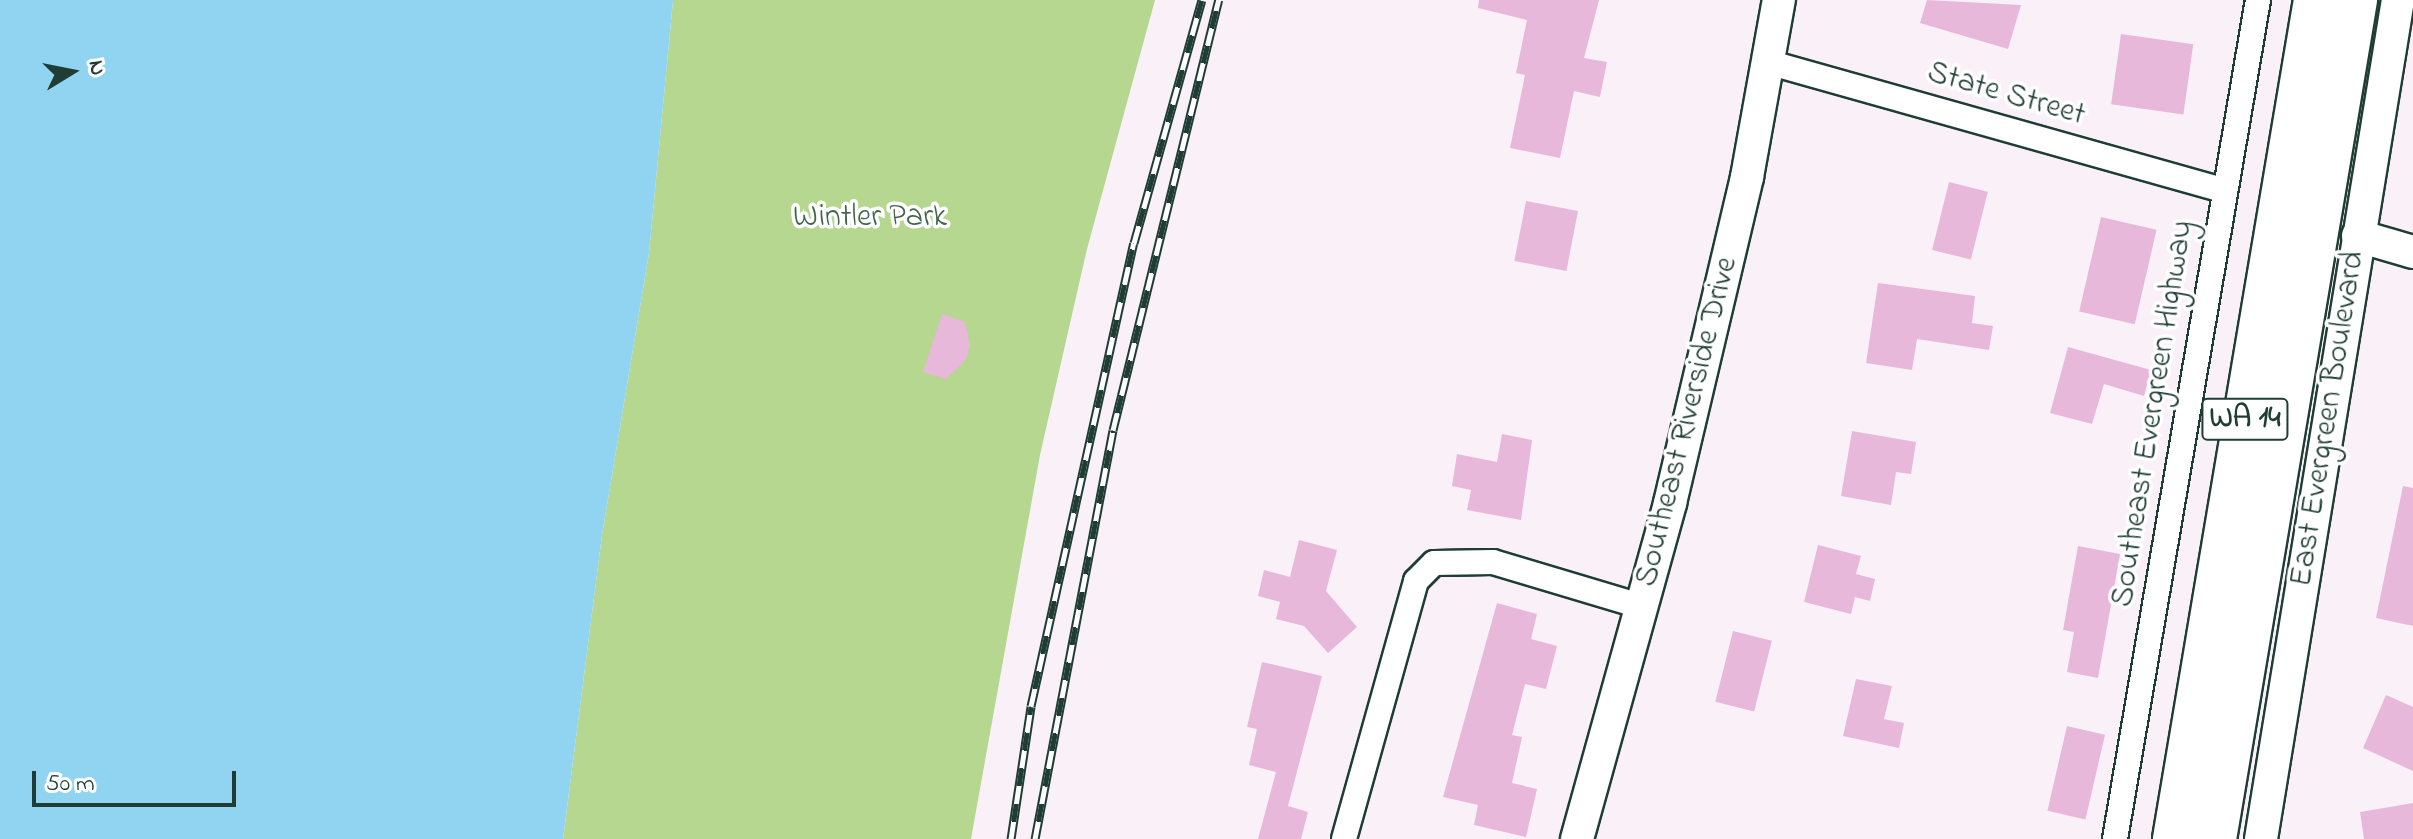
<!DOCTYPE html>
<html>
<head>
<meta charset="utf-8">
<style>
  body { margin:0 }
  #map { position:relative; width:2413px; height:839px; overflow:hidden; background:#faf1f8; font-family:"Indie Flower",sans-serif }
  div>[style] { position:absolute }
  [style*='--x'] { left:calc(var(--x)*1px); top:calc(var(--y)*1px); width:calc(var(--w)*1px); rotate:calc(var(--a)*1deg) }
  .green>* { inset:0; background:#b5d790 }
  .water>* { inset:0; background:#91d4f2 }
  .building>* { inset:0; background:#e8b8da; transform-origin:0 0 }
  .roads { filter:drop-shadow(2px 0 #1f3d34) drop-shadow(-2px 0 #1f3d34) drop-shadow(0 2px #1f3d34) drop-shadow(0 -2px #1f3d34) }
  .minor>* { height:24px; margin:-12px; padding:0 12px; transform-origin:12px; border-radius:12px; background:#fff }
  .tertiary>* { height:32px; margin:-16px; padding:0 16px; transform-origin:16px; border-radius:16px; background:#fff }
  .motorway>* { height:44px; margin:-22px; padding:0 22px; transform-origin:22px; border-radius:22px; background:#fff }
  .rail>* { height:9px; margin-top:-4.5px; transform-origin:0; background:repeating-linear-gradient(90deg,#fff 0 18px,#1f3d34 0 36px); box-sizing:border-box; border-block:2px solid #1f3d34 }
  span { translate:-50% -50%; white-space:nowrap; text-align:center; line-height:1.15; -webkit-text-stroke:7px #fff; paint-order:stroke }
  .shield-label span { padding:2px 6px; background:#fff; border:2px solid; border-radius:6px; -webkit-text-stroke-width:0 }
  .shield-label { font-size:30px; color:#1f3d34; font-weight:700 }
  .street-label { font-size:32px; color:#1f3d34 }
  .park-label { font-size:32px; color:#44644b }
  .north { position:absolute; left:32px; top:32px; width:80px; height:80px; -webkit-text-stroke:6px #fff; paint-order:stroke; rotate:80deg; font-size:22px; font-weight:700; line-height:32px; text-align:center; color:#1f3d34 }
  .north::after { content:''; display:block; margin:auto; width:28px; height:36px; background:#1f3d34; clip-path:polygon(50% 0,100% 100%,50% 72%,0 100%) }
  .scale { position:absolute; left:32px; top:771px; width:204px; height:36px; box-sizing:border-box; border:4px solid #1f3d34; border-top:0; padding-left:10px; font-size:24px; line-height:28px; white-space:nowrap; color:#1f3d34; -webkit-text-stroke:6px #fff; paint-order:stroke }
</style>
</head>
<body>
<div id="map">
  <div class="green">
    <i style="clip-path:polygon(673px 0,1155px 0,1087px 249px,1040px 455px,971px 839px,563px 839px,602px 535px,649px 253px)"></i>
  </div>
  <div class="water">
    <i style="clip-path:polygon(0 0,673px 0,649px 253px,602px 535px,563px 839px,0 839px)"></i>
  </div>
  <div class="building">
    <i style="clip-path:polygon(1479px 0,1599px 0,1584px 58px,1607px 62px,1600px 97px,1574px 91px,1560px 158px,1510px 148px,1525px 75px,1516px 73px,1527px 20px,1478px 8px)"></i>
    <i style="clip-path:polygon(1927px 0,2021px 5px,2008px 49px,1920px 23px)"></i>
    <i style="left:2121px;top:34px;width:73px;height:71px;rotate:8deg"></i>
    <i style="left:1949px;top:182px;width:40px;height:70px;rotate:14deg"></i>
    <i style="left:1526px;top:201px;width:53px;height:61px;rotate:11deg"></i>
    <i style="left:2101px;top:217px;width:57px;height:97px;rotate:13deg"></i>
    <i style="clip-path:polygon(1878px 283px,1975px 296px,1972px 323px,1993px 326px,1989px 350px,1917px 339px,1912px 370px,1866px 363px)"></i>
    <i style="clip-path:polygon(942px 314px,965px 322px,970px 346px,965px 361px,946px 379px,923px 372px)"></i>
    <i style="clip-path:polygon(2068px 347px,2151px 370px,2144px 396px,2104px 384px,2092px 424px,2050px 413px)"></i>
    <i style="clip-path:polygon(1852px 431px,1916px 442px,1911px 474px,1896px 472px,1891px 505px,1841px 496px)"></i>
    <i style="clip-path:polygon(1502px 434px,1532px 440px,1521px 520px,1467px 510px,1471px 490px,1452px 486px,1457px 454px,1497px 462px)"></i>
    <i style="clip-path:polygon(2403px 486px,2413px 488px,2413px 626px,2376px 618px)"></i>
    <i style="clip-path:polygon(1299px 540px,1337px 550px,1326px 591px,1357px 627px,1328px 653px,1304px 626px,1276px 619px,1280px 602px,1258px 596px,1264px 570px,1290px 577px)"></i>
    <i style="clip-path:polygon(1818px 545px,1861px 556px,1856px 574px,1875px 579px,1870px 601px,1855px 597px,1851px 614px,1804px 602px)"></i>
    <i style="clip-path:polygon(2078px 546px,2120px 554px,2098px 678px,2067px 672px,2074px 632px,2063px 630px)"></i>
    <i style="clip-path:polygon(1497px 603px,1537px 614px,1531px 639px,1557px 646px,1546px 689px,1525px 684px,1512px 735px,1522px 737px,1512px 783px,1537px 789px,1526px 837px,1474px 825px,1478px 805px,1443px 797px)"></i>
    <i style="left:1733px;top:631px;width:40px;height:73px;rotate:14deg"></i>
    <i style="clip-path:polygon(1262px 662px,1322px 676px,1288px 806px,1308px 812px,1301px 839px,1258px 839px,1276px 772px,1249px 765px,1257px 729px,1247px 727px)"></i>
    <i style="clip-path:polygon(1856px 679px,1892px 686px,1884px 719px,1904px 723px,1899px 748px,1843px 736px)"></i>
    <i style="clip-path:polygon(2386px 695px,2413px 707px,2413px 771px,2363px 748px)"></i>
    <i style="left:2067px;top:726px;width:39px;height:87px;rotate:13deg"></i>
    <i style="clip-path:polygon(2413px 803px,2413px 839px,2364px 839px,2360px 812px)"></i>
  </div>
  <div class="roads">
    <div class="minor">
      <i style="--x:1771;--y:63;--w:470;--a:15.7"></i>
      <i style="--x:1344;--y:839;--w:268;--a:-74.4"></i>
      <i style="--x:1416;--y:581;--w:25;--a:-45"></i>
      <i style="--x:1434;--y:563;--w:59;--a:-1"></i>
      <i style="--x:1493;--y:562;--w:158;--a:16.6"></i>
      <i style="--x:2115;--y:839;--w:851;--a:-80.33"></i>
    </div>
    <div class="tertiary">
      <i style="--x:2358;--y:236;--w:57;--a:16.2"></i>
      <i style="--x:1577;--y:839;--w:349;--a:-74.5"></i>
      <i style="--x:1670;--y:503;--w:335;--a:-76.7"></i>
      <i style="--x:1747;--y:177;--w:180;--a:-79.8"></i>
      <i style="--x:2261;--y:839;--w:850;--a:-80.73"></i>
    </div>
    <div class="motorway">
      <i style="--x:2175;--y:839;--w:851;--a:-80.46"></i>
      <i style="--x:2214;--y:839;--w:851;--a:-80.46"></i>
    </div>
  </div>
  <div class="rail">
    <i style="--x:1011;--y:839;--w:134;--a:-81.4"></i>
    <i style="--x:1031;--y:706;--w:474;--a:-77.5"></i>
    <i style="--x:1134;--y:243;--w:252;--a:-74.4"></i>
    <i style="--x:1035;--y:839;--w:416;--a:-79.2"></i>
    <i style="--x:1113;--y:430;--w:443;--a:-76.2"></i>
  </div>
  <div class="shield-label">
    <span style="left:2245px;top:419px">WA 14</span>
  </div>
  <div class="street-label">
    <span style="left:2006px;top:95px;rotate:16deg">State Street</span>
    <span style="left:2154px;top:414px;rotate:-81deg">Southeast Evergreen Highway</span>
    <span style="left:2329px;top:419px;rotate:-81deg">East Evergreen Boulevard</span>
    <span style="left:1688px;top:422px;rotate:-76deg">Southeast Riverside Drive</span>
  </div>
  <div class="park-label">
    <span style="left:870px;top:218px">Wintler Park</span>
  </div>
  <div class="north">N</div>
  <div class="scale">50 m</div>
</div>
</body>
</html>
